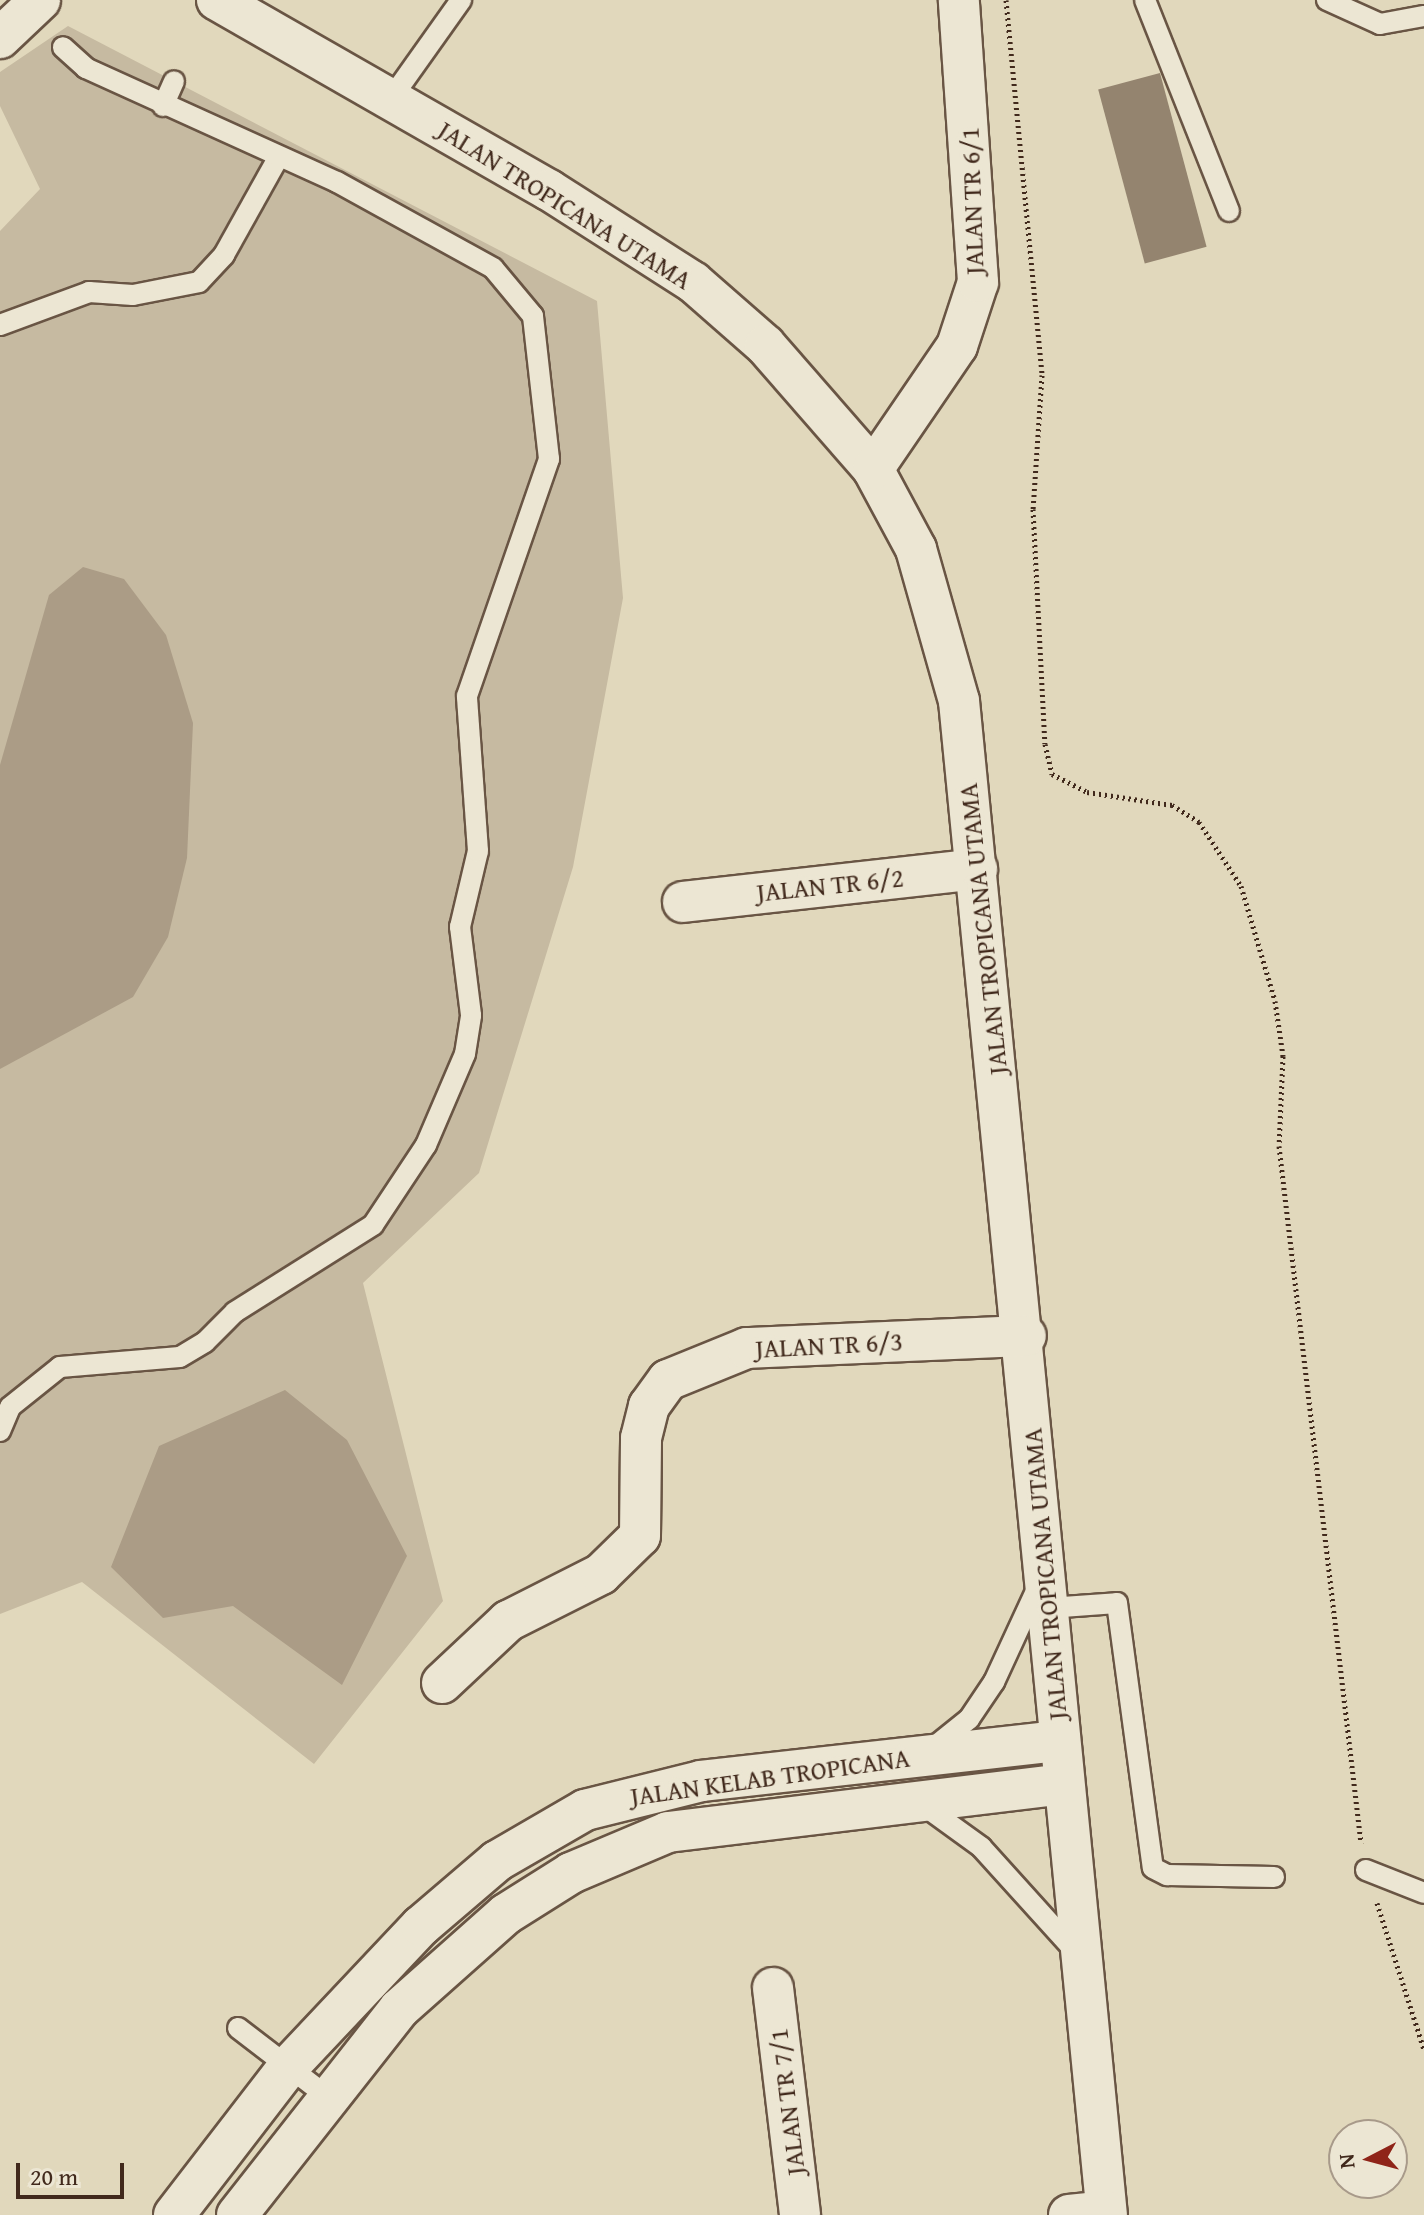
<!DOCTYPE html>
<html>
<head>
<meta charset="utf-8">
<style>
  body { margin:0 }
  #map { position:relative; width:1424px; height:2215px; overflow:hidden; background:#e1d8bc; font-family:"Gentium Book Plus",serif }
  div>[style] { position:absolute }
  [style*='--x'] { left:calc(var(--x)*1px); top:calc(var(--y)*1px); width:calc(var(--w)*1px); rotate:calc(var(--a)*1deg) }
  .green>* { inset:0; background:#c6baa1 }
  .water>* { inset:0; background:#ab9c86 }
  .building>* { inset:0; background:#94846f; transform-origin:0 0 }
  .path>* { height:5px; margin-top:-2.5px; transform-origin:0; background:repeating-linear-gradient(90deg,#41291c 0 2px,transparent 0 6px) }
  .roads { filter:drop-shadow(2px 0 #695544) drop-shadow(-2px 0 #695544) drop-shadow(0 2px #695544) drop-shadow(0 -2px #695544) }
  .lane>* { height:20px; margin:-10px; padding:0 10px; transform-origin:10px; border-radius:10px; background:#ece6d3 }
  .street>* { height:40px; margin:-20px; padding:0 20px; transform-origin:20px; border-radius:20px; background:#ece6d3 }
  span { translate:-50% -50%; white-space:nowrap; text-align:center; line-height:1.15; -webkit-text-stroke:7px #ece6d3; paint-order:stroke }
  .street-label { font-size:26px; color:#41291c }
  .north { position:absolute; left:1328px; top:2119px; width:80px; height:80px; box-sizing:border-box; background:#ece6d3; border:2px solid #a89a8a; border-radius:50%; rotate:264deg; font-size:22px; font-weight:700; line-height:32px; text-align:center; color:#41291c }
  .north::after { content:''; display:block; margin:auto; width:28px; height:36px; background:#8f2418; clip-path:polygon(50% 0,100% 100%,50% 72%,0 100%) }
  .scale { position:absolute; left:16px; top:2163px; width:108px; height:36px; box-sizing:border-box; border:4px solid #41291c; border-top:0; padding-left:10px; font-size:24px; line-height:28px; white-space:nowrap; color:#41291c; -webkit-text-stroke:6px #ece6d3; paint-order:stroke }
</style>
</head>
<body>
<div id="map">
  <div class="green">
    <i style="clip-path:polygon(68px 26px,597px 301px,623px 598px,573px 867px,479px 1173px,363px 1283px,443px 1601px,314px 1764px,82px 1582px,0 1614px,0 231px,40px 189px,0 106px,0 72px)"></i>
  </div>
  <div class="water">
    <i style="clip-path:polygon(83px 567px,124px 579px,166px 635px,193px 723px,187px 858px,168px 937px,133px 997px,0 1069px,0 765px,49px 595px)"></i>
    <i style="clip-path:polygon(285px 1390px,347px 1440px,407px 1556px,342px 1685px,233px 1606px,163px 1618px,111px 1567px,159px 1446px)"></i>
  </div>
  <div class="building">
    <i style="left:1160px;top:73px;width:180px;height:64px;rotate:75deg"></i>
  </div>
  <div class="path">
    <i style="--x:1006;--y:0;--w:377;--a:84.5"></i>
    <i style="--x:1042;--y:375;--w:134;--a:93.8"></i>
    <i style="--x:1033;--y:509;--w:235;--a:87.1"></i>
    <i style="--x:1045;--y:744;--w:31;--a:77"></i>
    <i style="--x:1052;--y:774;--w:39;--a:27"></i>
    <i style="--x:1087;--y:792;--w:86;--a:8.7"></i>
    <i style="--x:1172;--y:805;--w:32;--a:32"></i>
    <i style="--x:1199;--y:822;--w:77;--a:56.7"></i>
    <i style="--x:1241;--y:886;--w:120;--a:73.5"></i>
    <i style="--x:1275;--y:1001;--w:56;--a:81.7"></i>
    <i style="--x:1283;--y:1056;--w:90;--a:92.5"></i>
    <i style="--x:1279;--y:1146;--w:702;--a:83.29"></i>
    <i style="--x:1377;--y:1903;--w:153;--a:72.2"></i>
  </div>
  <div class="roads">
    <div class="lane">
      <i style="--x:1145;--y:0;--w:227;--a:68.3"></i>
      <i style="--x:1327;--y:0;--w:58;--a:24.4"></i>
      <i style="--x:1380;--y:24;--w:45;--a:-10.3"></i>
      <i style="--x:390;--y:100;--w:123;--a:-54.6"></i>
      <i style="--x:163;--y:106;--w:27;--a:-66"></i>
      <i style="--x:0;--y:325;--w:95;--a:-20.3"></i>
      <i style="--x:89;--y:292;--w:44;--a:3.9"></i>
      <i style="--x:133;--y:295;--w:67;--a:-11.1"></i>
      <i style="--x:199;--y:282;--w:37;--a:-47"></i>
      <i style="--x:224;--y:255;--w:111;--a:-60.9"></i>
      <i style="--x:0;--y:1431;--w:26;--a:-67"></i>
      <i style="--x:10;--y:1407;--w:64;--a:-38.7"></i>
      <i style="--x:60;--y:1367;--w:120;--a:-4.8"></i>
      <i style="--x:180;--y:1357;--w:29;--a:-31"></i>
      <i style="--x:205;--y:1342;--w:42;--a:-45"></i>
      <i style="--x:235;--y:1312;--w:163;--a:-32.2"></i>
      <i style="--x:373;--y:1225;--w:96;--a:-56.5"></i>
      <i style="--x:426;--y:1145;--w:99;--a:-66.8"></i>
      <i style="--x:465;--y:1054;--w:39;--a:-81"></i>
      <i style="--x:471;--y:1015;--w:89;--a:-97.1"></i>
      <i style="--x:460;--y:927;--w:78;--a:-76.7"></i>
      <i style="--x:478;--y:851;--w:155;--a:-94.1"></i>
      <i style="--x:467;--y:696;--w:251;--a:-70.9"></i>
      <i style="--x:549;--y:459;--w:144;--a:-96.4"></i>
      <i style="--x:533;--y:316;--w:62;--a:-129.8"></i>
      <i style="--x:493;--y:268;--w:178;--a:-151.1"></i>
      <i style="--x:337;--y:182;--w:276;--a:-155.6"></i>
      <i style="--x:86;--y:68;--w:31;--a:-138"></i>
      <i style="--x:1048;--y:1608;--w:69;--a:-4.1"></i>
      <i style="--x:1117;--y:1603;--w:267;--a:82.3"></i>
      <i style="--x:1153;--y:1868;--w:16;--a:27"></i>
      <i style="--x:1167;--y:1875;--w:107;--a:1.1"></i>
      <i style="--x:934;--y:1747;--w:45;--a:-38.7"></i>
      <i style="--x:969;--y:1719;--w:45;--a:-56"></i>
      <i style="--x:994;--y:1682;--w:102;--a:-65.2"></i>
      <i style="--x:923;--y:1805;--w:72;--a:35.9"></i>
      <i style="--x:981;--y:1847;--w:139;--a:47.9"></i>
      <i style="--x:1366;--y:1870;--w:62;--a:21.6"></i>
      <i style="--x:238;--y:2028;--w:113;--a:37.5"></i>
    </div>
    <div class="street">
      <i style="--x:217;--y:0;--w:383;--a:29.8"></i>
      <i style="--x:549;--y:190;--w:171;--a:32.6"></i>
      <i style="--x:693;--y:282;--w:96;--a:41.2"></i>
      <i style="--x:765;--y:345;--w:164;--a:48.9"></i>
      <i style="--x:873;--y:469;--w:91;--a:61.7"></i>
      <i style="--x:916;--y:549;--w:158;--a:74.2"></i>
      <i style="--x:959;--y:701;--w:1521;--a:84.42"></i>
      <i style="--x:0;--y:38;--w:55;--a:-43.5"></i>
      <i style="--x:873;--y:469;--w:149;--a:-55.7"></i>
      <i style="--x:957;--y:346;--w:67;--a:-71.8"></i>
      <i style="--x:978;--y:282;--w:283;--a:-93.9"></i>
      <i style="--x:683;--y:902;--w:296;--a:-6.4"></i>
      <i style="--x:442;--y:1683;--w:91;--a:-43.2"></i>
      <i style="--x:508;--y:1621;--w:104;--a:-26.8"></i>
      <i style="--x:601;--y:1574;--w:54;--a:-44.3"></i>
      <i style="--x:640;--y:1536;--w:98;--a:-89.4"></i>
      <i style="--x:641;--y:1438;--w:33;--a:-76"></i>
      <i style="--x:649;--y:1406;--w:32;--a:-54"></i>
      <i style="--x:668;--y:1380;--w:85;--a:-22.1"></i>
      <i style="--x:747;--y:1348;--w:279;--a:-2.5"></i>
      <i style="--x:773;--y:1988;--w:229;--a:83.2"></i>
      <i style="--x:174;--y:2215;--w:187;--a:-52.4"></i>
      <i style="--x:288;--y:2067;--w:194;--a:-46.7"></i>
      <i style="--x:421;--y:1926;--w:100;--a:-40.5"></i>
      <i style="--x:497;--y:1861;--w:102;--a:-30.1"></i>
      <i style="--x:585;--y:1810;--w:120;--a:-14"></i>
      <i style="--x:701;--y:1781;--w:360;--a:-6.4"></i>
      <i style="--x:237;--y:2215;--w:262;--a:-51.8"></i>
      <i style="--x:399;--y:2009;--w:143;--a:-41.6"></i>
      <i style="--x:506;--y:1914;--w:77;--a:-32.2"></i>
      <i style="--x:571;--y:1873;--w:105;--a:-22.9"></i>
      <i style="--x:668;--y:1832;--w:398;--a:-6.9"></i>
      <i style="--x:1069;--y:2215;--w:37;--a:-6"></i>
    </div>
  </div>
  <div class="street-label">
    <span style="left:972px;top:201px;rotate:-92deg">JALAN TR 6/1</span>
    <span style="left:565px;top:205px;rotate:32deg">JALAN TROPICANA UTAMA</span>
    <span style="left:830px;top:885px;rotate:-6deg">JALAN TR 6/2</span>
    <span style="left:983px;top:929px;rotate:-96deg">JALAN TROPICANA UTAMA</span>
    <span style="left:829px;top:1345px;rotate:-3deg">JALAN TR 6/3</span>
    <span style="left:1045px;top:1574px;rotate:-95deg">JALAN TROPICANA UTAMA</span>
    <span style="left:770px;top:1777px;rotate:-8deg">JALAN KELAB TROPICANA</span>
    <span style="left:787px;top:2102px;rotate:-97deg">JALAN TR 7/1</span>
  </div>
  <div class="north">N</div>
  <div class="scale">20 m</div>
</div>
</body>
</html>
